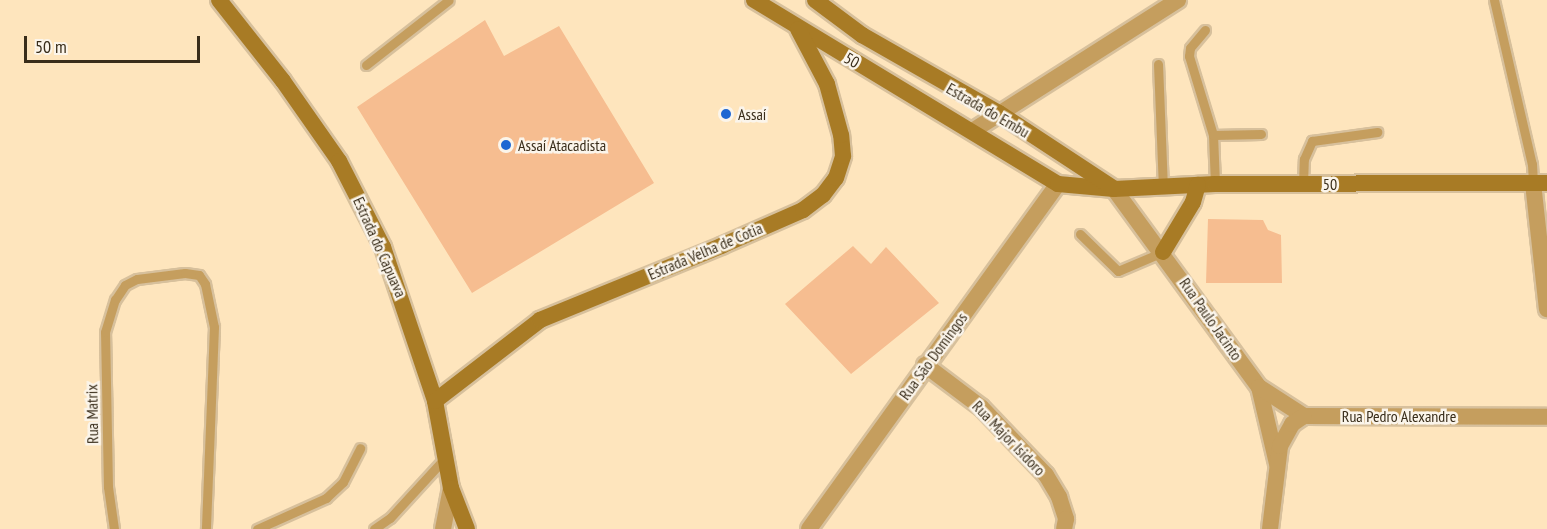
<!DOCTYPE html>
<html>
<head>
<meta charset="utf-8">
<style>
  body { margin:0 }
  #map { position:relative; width:1547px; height:529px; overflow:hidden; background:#fee5bd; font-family:"PT Sans Narrow",sans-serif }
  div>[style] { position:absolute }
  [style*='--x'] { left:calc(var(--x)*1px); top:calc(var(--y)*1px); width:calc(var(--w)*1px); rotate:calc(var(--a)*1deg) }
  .building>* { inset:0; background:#f6bd90 }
  .roads { filter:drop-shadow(2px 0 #d7c09c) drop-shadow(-2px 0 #d7c09c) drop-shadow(0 2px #d7c09c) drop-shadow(0 -2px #d7c09c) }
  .service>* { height:9px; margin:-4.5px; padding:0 4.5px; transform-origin:4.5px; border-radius:4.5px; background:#c59e5e }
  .minor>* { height:16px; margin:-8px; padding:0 8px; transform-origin:8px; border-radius:8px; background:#c59e5e }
  .tertiary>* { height:16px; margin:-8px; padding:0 8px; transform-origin:8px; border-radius:8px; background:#c59e5e }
  .secondary>* { height:16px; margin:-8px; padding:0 8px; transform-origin:8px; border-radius:8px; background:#a87b25 }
  .dots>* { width:16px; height:16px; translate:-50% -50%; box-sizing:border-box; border:3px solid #fbf5eb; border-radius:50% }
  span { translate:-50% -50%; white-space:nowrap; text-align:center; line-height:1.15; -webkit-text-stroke:5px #fbf5eb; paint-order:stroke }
  .street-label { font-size:16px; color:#392d1a }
  .poi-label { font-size:16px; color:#392d1a }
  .left { translate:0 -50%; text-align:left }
  .scale { position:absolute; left:24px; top:36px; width:176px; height:27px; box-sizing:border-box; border:3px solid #392d1a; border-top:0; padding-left:8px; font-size:18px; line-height:21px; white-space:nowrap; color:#392d1a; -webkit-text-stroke:4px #fbf5eb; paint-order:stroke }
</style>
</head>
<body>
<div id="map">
  <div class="building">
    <i style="clip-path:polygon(485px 20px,504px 56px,559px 26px,654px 183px,472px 293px,357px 107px)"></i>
    <i style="clip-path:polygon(1208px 219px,1263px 220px,1268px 230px,1281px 235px,1282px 283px,1206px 283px)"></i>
    <i style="clip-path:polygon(853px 246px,871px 264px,886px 247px,939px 303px,851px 374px,785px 304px)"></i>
  </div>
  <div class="roads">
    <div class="service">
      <i style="--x:1494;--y:0;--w:168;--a:77"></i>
      <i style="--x:1532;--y:164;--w:19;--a:87"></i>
      <i style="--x:1205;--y:30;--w:23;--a:130"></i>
      <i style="--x:1190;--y:48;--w:8;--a:97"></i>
      <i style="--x:1189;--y:56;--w:83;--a:73.1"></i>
      <i style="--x:1158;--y:64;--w:123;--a:87.7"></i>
      <i style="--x:366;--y:65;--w:105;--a:-38.1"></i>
      <i style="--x:1215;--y:184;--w:49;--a:-92.3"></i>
      <i style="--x:1213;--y:135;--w:48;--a:-1.2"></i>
      <i style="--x:1303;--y:184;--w:25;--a:-88"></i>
      <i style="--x:1304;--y:159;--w:20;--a:-66"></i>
      <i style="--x:1312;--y:141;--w:66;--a:-7.9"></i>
      <i style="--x:1080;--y:234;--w:53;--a:44.2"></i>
      <i style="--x:1118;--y:271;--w:49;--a:-22.9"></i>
      <i style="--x:114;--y:529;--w:42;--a:-98.1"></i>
      <i style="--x:108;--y:487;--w:155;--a:-91.1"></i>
      <i style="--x:105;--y:332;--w:34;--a:-73"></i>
      <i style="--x:115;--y:300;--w:18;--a:-56"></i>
      <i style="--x:125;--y:285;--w:13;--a:-27"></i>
      <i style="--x:137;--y:279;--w:48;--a:-7.1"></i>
      <i style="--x:185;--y:273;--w:14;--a:8"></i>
      <i style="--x:199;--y:275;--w:11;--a:56"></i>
      <i style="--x:205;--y:284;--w:44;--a:78.2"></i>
      <i style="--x:214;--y:327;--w:202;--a:92.3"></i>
      <i style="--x:257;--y:529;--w:76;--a:-24.2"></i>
      <i style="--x:326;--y:498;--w:23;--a:-43"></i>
      <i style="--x:343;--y:482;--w:38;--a:-63"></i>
      <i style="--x:374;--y:529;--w:19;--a:-35"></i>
      <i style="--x:390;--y:518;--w:81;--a:-47.5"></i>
    </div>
    <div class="minor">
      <i style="--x:1533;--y:183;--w:127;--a:83.7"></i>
      <i style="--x:1114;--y:189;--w:245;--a:53.8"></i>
      <i style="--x:1259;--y:387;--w:79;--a:76.8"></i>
      <i style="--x:925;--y:365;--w:70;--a:36.9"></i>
      <i style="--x:981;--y:407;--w:94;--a:46.3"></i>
      <i style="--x:1046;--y:475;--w:26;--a:59"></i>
      <i style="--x:1059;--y:497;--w:23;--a:72"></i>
      <i style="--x:1066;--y:519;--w:10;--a:101"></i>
      <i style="--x:1259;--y:387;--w:54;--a:32.8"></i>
      <i style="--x:1304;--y:416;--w:243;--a:0.2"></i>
      <i style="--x:809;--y:529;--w:425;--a:-54.2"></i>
      <i style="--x:1270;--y:529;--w:84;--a:-83.1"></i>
      <i style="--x:1280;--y:446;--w:25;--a:-61"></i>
      <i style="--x:1292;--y:424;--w:14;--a:-34"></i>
    </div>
    <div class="tertiary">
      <i style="--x:974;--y:130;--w:242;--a:-32.5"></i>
      <i style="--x:443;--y:529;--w:42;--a:-79"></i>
    </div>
    <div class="secondary">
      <i style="--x:219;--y:0;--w:103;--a:51.7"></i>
      <i style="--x:283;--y:81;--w:98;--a:55"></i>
      <i style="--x:339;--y:161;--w:97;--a:62.9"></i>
      <i style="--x:383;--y:247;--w:163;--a:71.3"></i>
      <i style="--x:435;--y:401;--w:88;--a:79.6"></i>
      <i style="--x:451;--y:488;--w:44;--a:68.7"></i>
      <i style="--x:754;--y:0;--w:355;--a:31.2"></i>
      <i style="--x:1058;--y:184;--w:56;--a:5.1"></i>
      <i style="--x:1114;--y:189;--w:101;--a:-2.8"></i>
      <i style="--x:1215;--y:184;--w:332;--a:-0.2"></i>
      <i style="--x:815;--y:0;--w:59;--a:36.7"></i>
      <i style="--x:862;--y:35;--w:158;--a:29.7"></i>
      <i style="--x:999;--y:113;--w:136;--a:33.3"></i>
      <i style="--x:1163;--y:252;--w:58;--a:-59"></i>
      <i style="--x:1193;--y:202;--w:18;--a:-74"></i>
      <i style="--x:435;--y:401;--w:133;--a:-37.6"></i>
      <i style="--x:540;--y:320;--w:196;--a:-22.2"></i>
      <i style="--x:721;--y:246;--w:90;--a:-23.7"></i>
      <i style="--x:803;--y:210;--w:25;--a:-37"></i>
      <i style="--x:823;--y:195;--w:21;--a:-53"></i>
      <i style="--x:836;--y:178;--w:23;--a:-72"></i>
      <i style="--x:843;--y:156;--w:21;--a:-95"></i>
      <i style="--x:841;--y:135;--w:53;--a:-105.4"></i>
      <i style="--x:827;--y:84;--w:62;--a:-117.8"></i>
    </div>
  </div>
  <div class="dots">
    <i style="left:726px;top:114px;background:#1e67d2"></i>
    <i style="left:506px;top:145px;background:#1e67d2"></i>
  </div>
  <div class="street-label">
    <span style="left:852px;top:60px;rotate:30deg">50</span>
    <span style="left:988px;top:110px;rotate:30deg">Estrada do Embu</span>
    <span style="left:1330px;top:184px">50</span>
    <span style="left:380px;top:247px;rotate:66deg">Estrada do Capuava</span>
    <span style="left:705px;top:251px;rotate:-23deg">Estrada Velha de Cotia</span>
    <span style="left:1211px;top:319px;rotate:55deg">Rua Paulo Jacinto</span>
    <span style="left:933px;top:356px;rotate:-54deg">Rua São Domingos</span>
    <span style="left:92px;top:414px;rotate:-91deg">Rua Matrix</span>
    <span style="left:1399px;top:416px">Rua Pedro Alexandre</span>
    <span style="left:1009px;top:438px;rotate:46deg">Rua Major Isidoro</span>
  </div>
  <div class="poi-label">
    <span class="left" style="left:738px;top:114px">Assaí</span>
    <span class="left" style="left:518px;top:145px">Assaí Atacadista</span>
  </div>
  <div class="scale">50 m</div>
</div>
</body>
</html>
